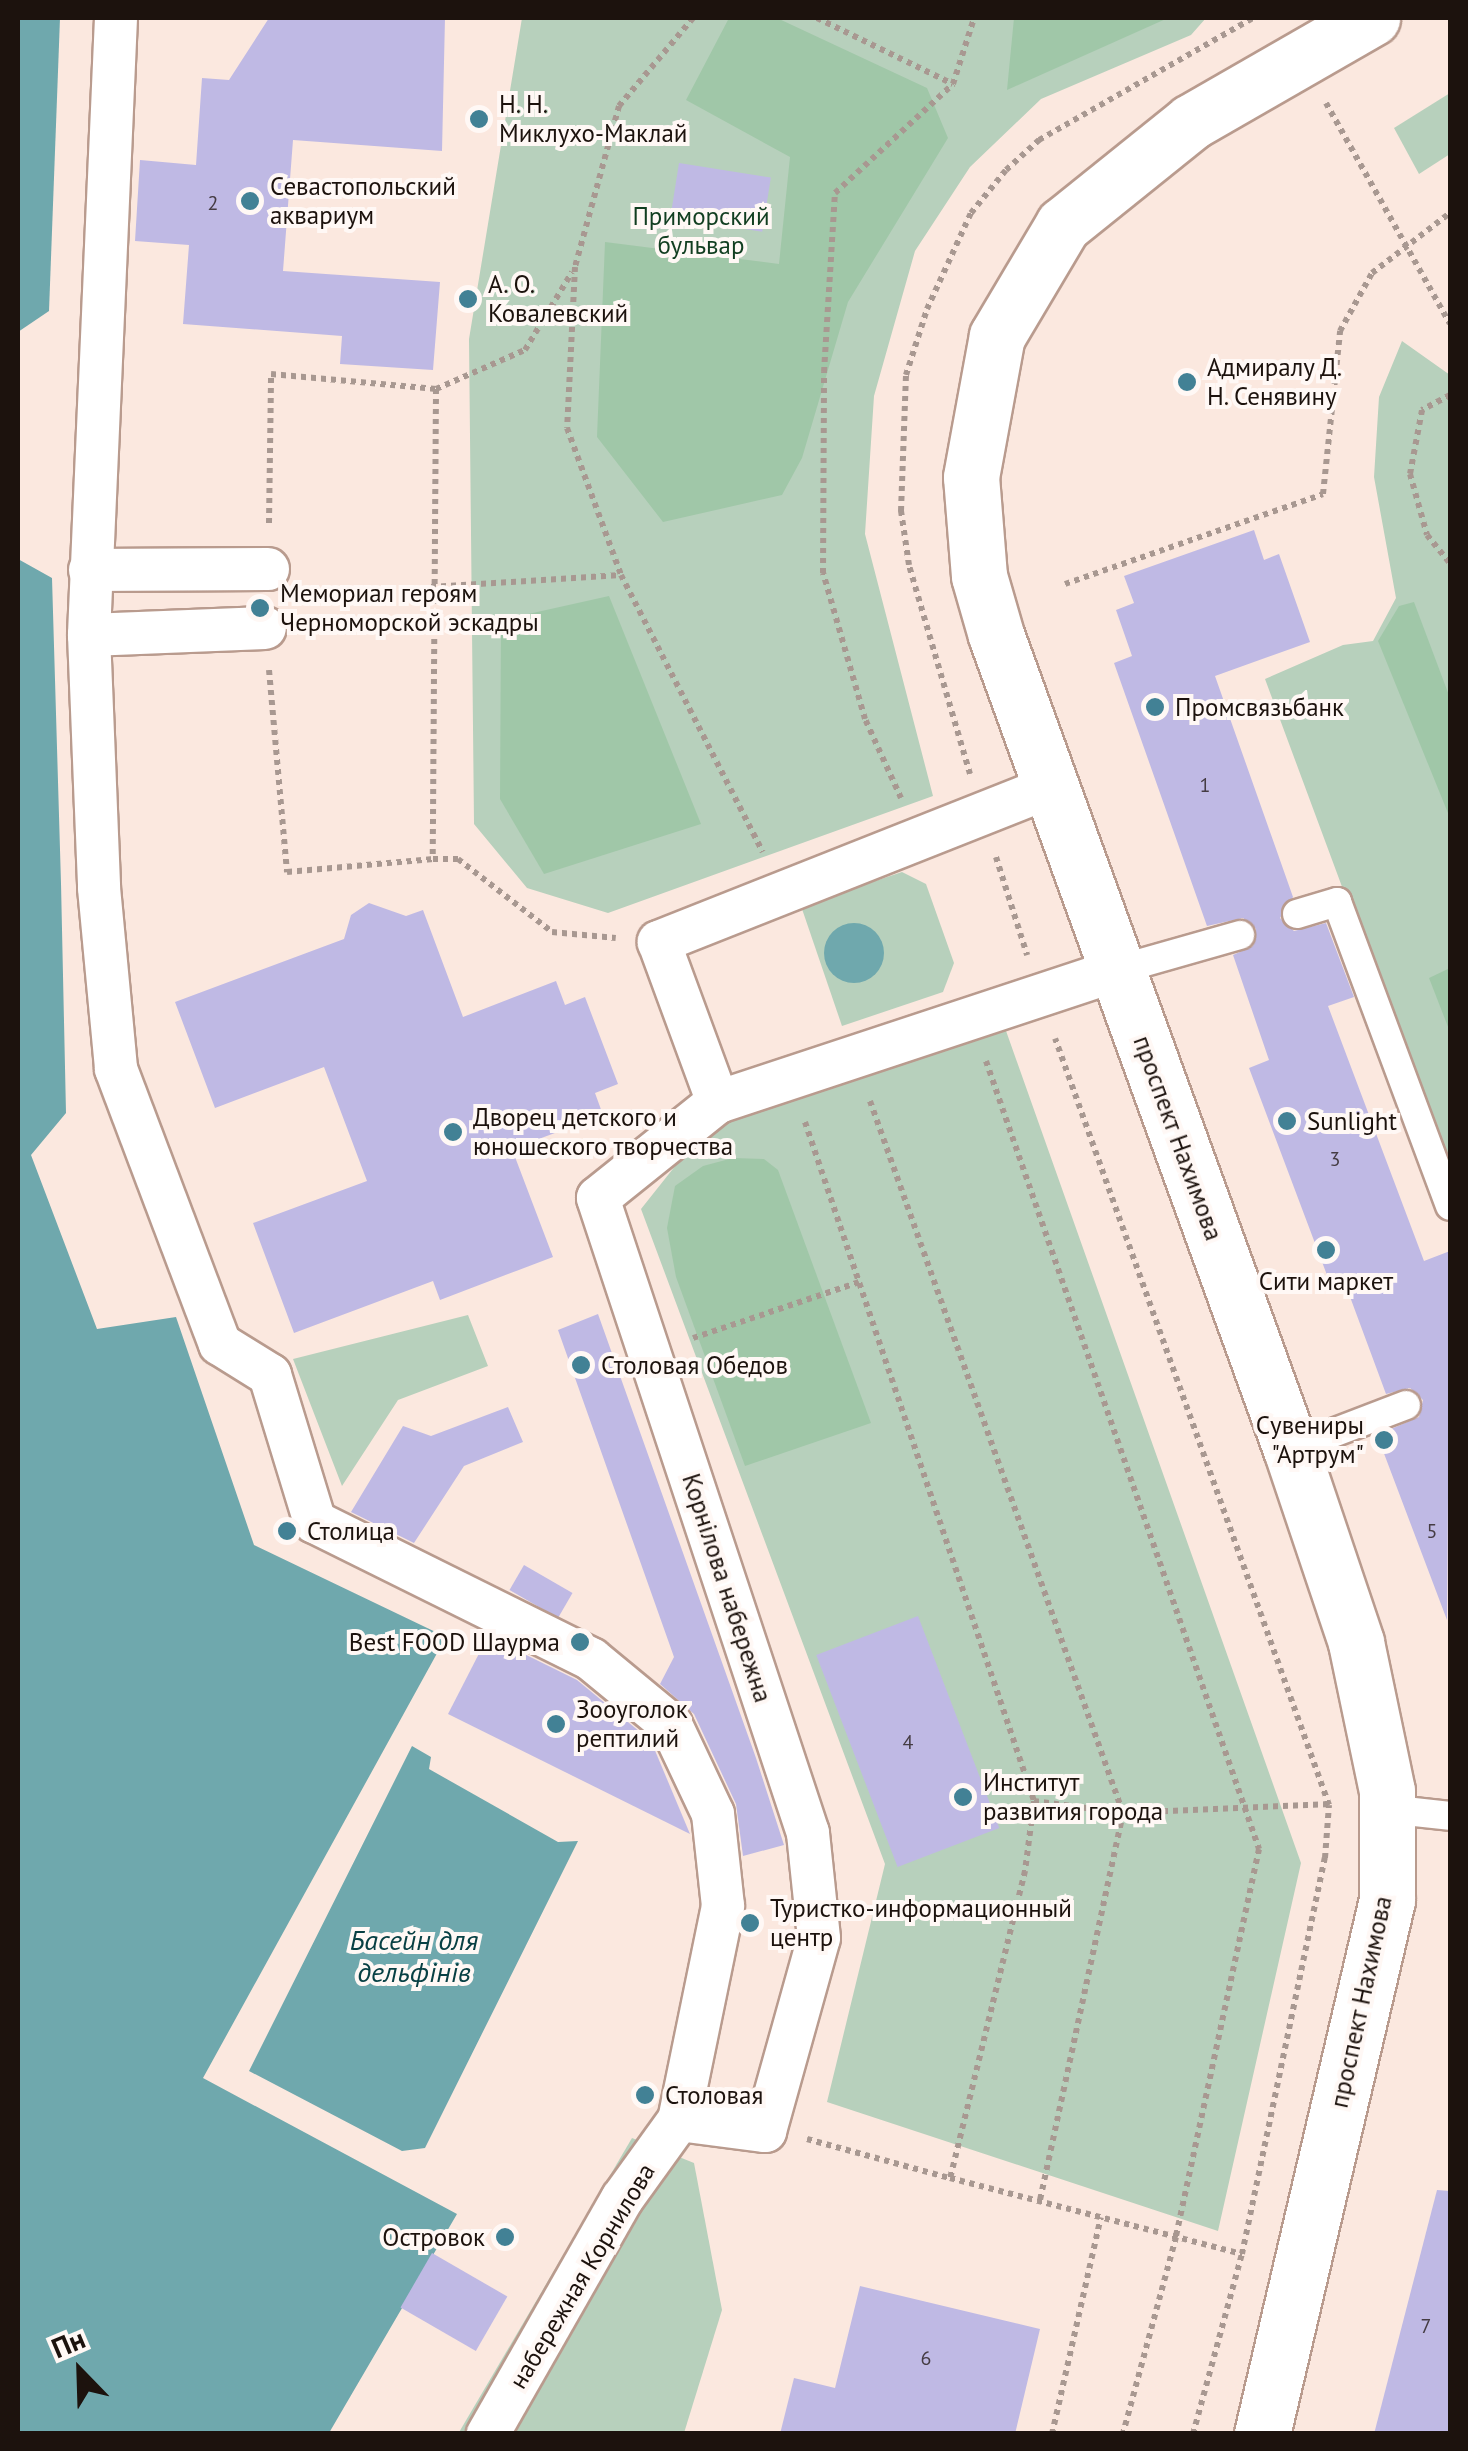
<!DOCTYPE html>
<html>
<head>
<meta charset="utf-8">
<style>
  body { margin:0 }
  #map { position:relative; width:1468px; height:2451px; overflow:hidden; background:#fbe8df; font-family:"PT Sans",sans-serif }
  div>[style] { position:absolute }
  [style*='--x'] { left:calc(var(--x)*1px); top:calc(var(--y)*1px); width:calc(var(--w)*1px); rotate:calc(var(--a)*1deg) }
  .green>* { inset:0; background:#b7d0bc }
  .forest>* { inset:0; background:#a0c7a8 }
  .water>* { inset:0; background:#6fa8ad }
  .round { border-radius:50% }
  .building>* { inset:0; background:#bfb9e4; transform-origin:0 0 }
  .path>* { height:6px; margin-top:-3px; transform-origin:0; background:repeating-linear-gradient(90deg,#a89891 0 5px,transparent 0 10px) }
  .roads { filter:drop-shadow(2px 0 #b99b8e) drop-shadow(-2px 0 #b99b8e) drop-shadow(0 2px #b99b8e) drop-shadow(0 -2px #b99b8e) }
  .service>* { height:28px; margin:-14px; padding:0 14px; transform-origin:14px; border-radius:14px; background:#fff }
  .pedestrian>* { height:42px; margin:-21px; padding:0 21px; transform-origin:21px; border-radius:21px; background:#fff }
  .secondary>* { height:55px; margin:-27.5px; padding:0 27.5px; transform-origin:27.5px; border-radius:27.5px; background:#fff }
  .dots>* { width:28px; height:28px; translate:-50% -50%; box-sizing:border-box; border:5px solid #fff8f5; border-radius:50% }
  span { translate:-50% -50%; white-space:nowrap; text-align:center; line-height:1.15; -webkit-text-stroke:8px #fff8f5; paint-order:stroke }
  .number-label { font-size:20px; color:#453c43 }
  .number-label span { -webkit-text-stroke-width:0 }
  .poi-label { font-size:25px; color:#1c120d }
  .left { translate:0 -50%; text-align:left }
  .right { translate:-100% -50%; text-align:right }
  .park-label { font-size:25px; color:#113e20 }
  .street-label { font-size:25px; color:#1c120d }
  .water-label { font-size:28px; color:#084044; font-style:italic }
  .frame { position:absolute; inset:0; border:20px solid #1c120d; pointer-events:none }
  .north { position:absolute; left:30px; top:2321px; width:100px; height:100px; -webkit-text-stroke:8px #fff8f5; paint-order:stroke; rotate:337deg; font-size:28px; font-weight:700; line-height:40px; text-align:center; color:#1c120d }
  .north::after { content:''; display:block; margin:auto; width:35px; height:45px; background:#1c120d; clip-path:polygon(50% 0,100% 100%,50% 72%,0 100%) }
</style>
</head>
<body>
<div id="map">
  <div class="green">
    <i style="clip-path:polygon(522px 18px,1206px 18px,1191px 35px,1041px 99px,970px 167px,915px 251px,874px 396px,865px 534px,933px 796px,608px 913px,527px 888px,474px 824px,469px 339px)"></i>
    <i style="clip-path:polygon(1450px 93px,1450px 154px,1419px 174px,1394px 128px)"></i>
    <i style="clip-path:polygon(1402px 341px,1450px 375px,1450px 1178px,1265px 679px,1343px 645px,1373px 641px,1396px 598px,1374px 477px,1379px 397px)"></i>
    <i style="clip-path:polygon(902px 872px,926px 884px,954px 963px,943px 992px,842px 1026px,801px 906px)"></i>
    <i style="clip-path:polygon(1005px 1028px,1301px 1863px,1218px 2231px,827px 2102px,885px 1864px,641px 1209px,703px 1131px)"></i>
    <i style="clip-path:polygon(468px 1315px,488px 1366px,398px 1400px,342px 1486px,293px 1359px)"></i>
    <i style="clip-path:polygon(632px 2138px,694px 2163px,722px 2310px,684px 2433px,458px 2434px)"></i>
  </div>
  <div class="forest">
    <i style="clip-path:polygon(729px 18px,777px 18px,927px 88px,948px 138px,848px 302px,802px 458px,782px 495px,663px 522px,597px 437px,605px 242px,779px 264px,790px 157px,686px 100px)"></i>
    <i style="clip-path:polygon(1014px 18px,1168px 18px,1007px 90px)"></i>
    <i style="clip-path:polygon(609px 596px,701px 824px,544px 874px,500px 799px,501px 620px)"></i>
    <i style="clip-path:polygon(1414px 602px,1450px 698px,1450px 818px,1378px 641px,1399px 606px)"></i>
    <i style="clip-path:polygon(1450px 968px,1450px 1032px,1429px 978px)"></i>
    <i style="clip-path:polygon(733px 1158px,764px 1159px,778px 1170px,871px 1423px,745px 1466px,676px 1277px,667px 1228px,675px 1186px,703px 1166px)"></i>
  </div>
  <div class="water">
    <i style="clip-path:polygon(18px 18px,60px 18px,49px 311px,18px 332px)"></i>
    <i style="clip-path:polygon(18px 559px,52px 578px,61px 883px,66px 1113px,31px 1155px,97px 1329px,176px 1317px,254px 1545px,446px 1637px,203px 2078px,457px 2214px,329px 2433px,18px 2433px)"></i>
    <i class="round" style="left:824px;top:923px;width:60px;height:60px"></i>
    <i style="clip-path:polygon(412px 1746px,431px 1757px,429px 1769px,558px 1842px,578px 1841px,425px 2148px,402px 2151px,249px 2071px)"></i>
  </div>
  <div class="building">
    <i style="clip-path:polygon(269px 18px,445px 18px,442px 151px,293px 140px,283px 271px,440px 282px,433px 370px,340px 364px,342px 336px,183px 324px,189px 245px,135px 241px,140px 160px,196px 165px,202px 78px,229px 80px)"></i>
    <i style="left:679px;top:163px;width:93px;height:55px;rotate:9deg"></i>
    <i style="clip-path:polygon(1254px 530px,1264px 560px,1279px 554px,1310px 642px,1215px 676px,1293px 897px,1280px 918px,1294px 931px,1326px 923px,1354px 997px,1328px 1006px,1424px 1261px,1450px 1251px,1447px 1620px,1377px 1435px,1419px 1417px,1423px 1400px,1410px 1388px,1386px 1394px,1346px 1286px,1333px 1291px,1249px 1068px,1269px 1060px,1233px 955px,1253px 946px,1256px 929px,1243px 918px,1207px 926px,1114px 663px,1132px 656px,1116px 610px,1134px 603px,1124px 576px)"></i>
    <i style="clip-path:polygon(369px 903px,406px 916px,423px 910px,463px 1017px,556px 981px,565px 1005px,585px 997px,618px 1084px,595px 1093px,603px 1115px,512px 1149px,553px 1257px,440px 1300px,433px 1281px,294px 1333px,253px 1223px,367px 1181px,324px 1067px,215px 1108px,175px 1002px,344px 939px,351px 915px)"></i>
    <i style="clip-path:polygon(598px 1314px,756px 1758px,784px 1845px,743px 1856px,736px 1804px,694px 1714px,660px 1684px,674px 1657px,558px 1330px)"></i>
    <i style="clip-path:polygon(508px 1407px,523px 1442px,464px 1466px,414px 1543px,351px 1512px,403px 1426px,431px 1436px)"></i>
    <i style="left:524px;top:1565px;width:56px;height:29px;rotate:30deg"></i>
    <i style="left:918px;top:1616px;width:227px;height:109px;rotate:69deg"></i>
    <i style="clip-path:polygon(488px 1636px,577px 1680px,651px 1741px,690px 1834px,448px 1714px)"></i>
    <i style="clip-path:polygon(1437px 2190px,1450px 2191px,1450px 2434px,1374px 2434px)"></i>
    <i style="left:432px;top:2253px;width:87px;height:63px;rotate:30deg"></i>
    <i style="clip-path:polygon(860px 2286px,1040px 2329px,1015px 2434px,780px 2434px,794px 2378px,835px 2388px)"></i>
  </div>
  <div class="path">
    <i style="--x:693;--y:18;--w:115;--a:130.1"></i>
    <i style="--x:619;--y:106;--w:167;--a:105.3"></i>
    <i style="--x:575;--y:267;--w:161;--a:92.8"></i>
    <i style="--x:567;--y:428;--w:157;--a:69.8"></i>
    <i style="--x:621;--y:575;--w:311;--a:62.9"></i>
    <i style="--x:817;--y:18;--w:151;--a:25.9"></i>
    <i style="--x:1326;--y:103;--w:253;--a:60.7"></i>
    <i style="--x:436;--y:389;--w:97;--a:-23.7"></i>
    <i style="--x:525;--y:350;--w:91;--a:-58.9"></i>
    <i style="--x:1450;--y:395;--w:32;--a:152"></i>
    <i style="--x:1422;--y:410;--w:65;--a:100.6"></i>
    <i style="--x:1410;--y:474;--w:63;--a:74.4"></i>
    <i style="--x:1427;--y:535;--w:36;--a:51"></i>
    <i style="--x:269;--y:523;--w:149;--a:-89.2"></i>
    <i style="--x:271;--y:374;--w:166;--a:5.2"></i>
    <i style="--x:436;--y:389;--w:470;--a:90.4"></i>
    <i style="--x:433;--y:859;--w:25;--a:0"></i>
    <i style="--x:458;--y:859;--w:119;--a:37.8"></i>
    <i style="--x:552;--y:932;--w:64;--a:5.4"></i>
    <i style="--x:1065;--y:584;--w:273;--a:-19.2"></i>
    <i style="--x:1323;--y:494;--w:164;--a:-84"></i>
    <i style="--x:1340;--y:331;--w:66;--a:-61.1"></i>
    <i style="--x:1372;--y:273;--w:98;--a:-37.6"></i>
    <i style="--x:431;--y:587;--w:190;--a:-3.6"></i>
    <i style="--x:269;--y:670;--w:203;--a:84.9"></i>
    <i style="--x:287;--y:872;--w:147;--a:-5.1"></i>
    <i style="--x:970;--y:774;--w:218;--a:-106.3"></i>
    <i style="--x:909;--y:565;--w:55;--a:-98.4"></i>
    <i style="--x:901;--y:511;--w:136;--a:-87.9"></i>
    <i style="--x:906;--y:375;--w:69;--a:-72.3"></i>
    <i style="--x:927;--y:309;--w:106;--a:-65.4"></i>
    <i style="--x:971;--y:213;--w:55;--a:-50.9"></i>
    <i style="--x:1006;--y:170;--w:45;--a:-42.3"></i>
    <i style="--x:1039;--y:140;--w:246;--a:-29.7"></i>
    <i style="--x:901;--y:798;--w:87;--a:-114.5"></i>
    <i style="--x:865;--y:719;--w:152;--a:-106"></i>
    <i style="--x:823;--y:573;--w:201;--a:-89.7"></i>
    <i style="--x:824;--y:372;--w:179;--a:-86.5"></i>
    <i style="--x:835;--y:193;--w:161;--a:-42.7"></i>
    <i style="--x:953;--y:84;--w:69;--a:-72.3"></i>
    <i style="--x:996;--y:857;--w:103;--a:72.4"></i>
    <i style="--x:986;--y:1061;--w:834;--a:70.89"></i>
    <i style="--x:1259;--y:1849;--w:397;--a:102.1"></i>
    <i style="--x:1176;--y:2237;--w:204;--a:105.1"></i>
    <i style="--x:870;--y:1101;--w:756;--a:70.44"></i>
    <i style="--x:1123;--y:1813;--w:397;--a:102.1"></i>
    <i style="--x:805;--y:1122;--w:717;--a:71.36"></i>
    <i style="--x:1034;--y:1801;--w:71;--a:97.3"></i>
    <i style="--x:1025;--y:1871;--w:316;--a:103.7"></i>
    <i style="--x:950;--y:2178;--w:302;--a:14.6"></i>
    <i style="--x:1242;--y:2254;--w:405;--a:-78.2"></i>
    <i style="--x:1325;--y:1858;--w:53;--a:-85.7"></i>
    <i style="--x:1329;--y:1805;--w:814;--a:-109.66"></i>
    <i style="--x:693;--y:1338;--w:175;--a:-18.6"></i>
    <i style="--x:1034;--y:1801;--w:90;--a:7.7"></i>
    <i style="--x:1123;--y:1813;--w:209;--a:-2.5"></i>
    <i style="--x:807;--y:2139;--w:148;--a:15.3"></i>
    <i style="--x:1052;--y:2434;--w:222;--a:-77.3"></i>
    <i style="--x:1193;--y:2434;--w:187;--a:-74.8"></i>
  </div>
  <div class="roads">
    <div class="service">
      <i style="--x:1297;--y:914;--w:42;--a:-16.7"></i>
      <i style="--x:1337;--y:902;--w:324;--a:69.6"></i>
      <i style="--x:1117;--y:970;--w:128;--a:-15.9"></i>
      <i style="--x:1291;--y:1449;--w:123;--a:-20.9"></i>
      <i style="--x:1387;--y:1809;--w:63;--a:6.3"></i>
    </div>
    <div class="pedestrian">
      <i style="--x:116;--y:18;--w:618;--a:92.51"></i>
      <i style="--x:89;--y:635;--w:253;--a:87.7"></i>
      <i style="--x:99;--y:888;--w:182;--a:84.6"></i>
      <i style="--x:116;--y:1069;--w:294;--a:69.3"></i>
      <i style="--x:220;--y:1344;--w:59;--a:31.8"></i>
      <i style="--x:270;--y:1375;--w:154;--a:73"></i>
      <i style="--x:315;--y:1522;--w:308;--a:26.4"></i>
      <i style="--x:591;--y:1659;--w:104;--a:39.5"></i>
      <i style="--x:671;--y:1725;--w:98;--a:64.7"></i>
      <i style="--x:713;--y:1814;--w:93;--a:83.8"></i>
      <i style="--x:723;--y:1906;--w:218;--a:101.6"></i>
      <i style="--x:679;--y:2120;--w:97;--a:125.8"></i>
      <i style="--x:622;--y:2199;--w:271;--a:119.7"></i>
      <i style="--x:90;--y:570;--w:178;--a:-0.3"></i>
      <i style="--x:89;--y:635;--w:176;--a:-2.3"></i>
      <i style="--x:1050;--y:787;--w:421;--a:158.4"></i>
      <i style="--x:659;--y:942;--w:171;--a:69.8"></i>
      <i style="--x:718;--y:1102;--w:420;--a:-18.3"></i>
      <i style="--x:679;--y:2120;--w:87;--a:7.3"></i>
      <i style="--x:765;--y:2131;--w:200;--a:-74.4"></i>
      <i style="--x:819;--y:1938;--w:106;--a:-96"></i>
      <i style="--x:808;--y:1833;--w:669;--a:-108.3"></i>
      <i style="--x:598;--y:1198;--w:154;--a:-38.7"></i>
    </div>
    <div class="secondary">
      <i style="--x:1262;--y:2434;--w:548;--a:-76.83"></i>
      <i style="--x:1387;--y:1900;--w:109;--a:-90"></i>
      <i style="--x:1387;--y:1791;--w:152;--a:-101.8"></i>
      <i style="--x:1356;--y:1642;--w:204;--a:-108.6"></i>
      <i style="--x:1291;--y:1449;--w:866;--a:-109.92"></i>
      <i style="--x:996;--y:635;--w:61;--a:-106.1"></i>
      <i style="--x:979;--y:576;--w:99;--a:-94.6"></i>
      <i style="--x:971;--y:477;--w:143;--a:-79.6"></i>
      <i style="--x:997;--y:336;--w:129;--a:-59.3"></i>
      <i style="--x:1063;--y:225;--w:164;--a:-38.8"></i>
      <i style="--x:1191;--y:122;--w:209;--a:-29.9"></i>
    </div>
  </div>
  <div class="dots">
    <i style="left:479px;top:119px;background:#428195"></i>
    <i style="left:250px;top:201px;background:#428195"></i>
    <i style="left:468px;top:299px;background:#428195"></i>
    <i style="left:1187px;top:382px;background:#428195"></i>
    <i style="left:260px;top:608px;background:#428195"></i>
    <i style="left:1155px;top:707px;background:#428195"></i>
    <i style="left:1287px;top:1121px;background:#428195"></i>
    <i style="left:453px;top:1132px;background:#428195"></i>
    <i style="left:1326px;top:1250px;background:#428195"></i>
    <i style="left:581px;top:1365px;background:#428195"></i>
    <i style="left:1384px;top:1440px;background:#428195"></i>
    <i style="left:287px;top:1531px;background:#428195"></i>
    <i style="left:580px;top:1642px;background:#428195"></i>
    <i style="left:556px;top:1724px;background:#428195"></i>
    <i style="left:963px;top:1797px;background:#428195"></i>
    <i style="left:750px;top:1923px;background:#428195"></i>
    <i style="left:645px;top:2095px;background:#428195"></i>
    <i style="left:505px;top:2237px;background:#428195"></i>
  </div>
  <div class="number-label">
    <span style="left:213px;top:203px">2</span>
    <span style="left:1205px;top:785px">1</span>
    <span style="left:1335px;top:1159px">3</span>
    <span style="left:1432px;top:1531px">5</span>
    <span style="left:908px;top:1742px">4</span>
    <span style="left:1426px;top:2326px">7</span>
    <span style="left:926px;top:2358px">6</span>
  </div>
  <div class="poi-label">
    <span class="left" style="left:499px;top:119px">Н. Н.<br>Миклухо-Маклай</span>
    <span class="left" style="left:270px;top:201px">Севастопольский<br>аквариум</span>
    <span class="left" style="left:488px;top:299px">А. О.<br>Ковалевский</span>
    <span class="left" style="left:1207px;top:382px">Адмиралу Д.<br>Н. Сенявину</span>
    <span class="left" style="left:280px;top:608px">Мемориал героям<br>Черноморской эскадры</span>
    <span class="left" style="left:1175px;top:707px">Промсвязьбанк</span>
    <span class="left" style="left:473px;top:1132px">Дворец детского и<br>юношеского творчества</span>
    <span class="left" style="left:1307px;top:1121px">Sunlight</span>
    <span style="left:1326px;top:1281px">Сити маркет</span>
    <span class="left" style="left:601px;top:1365px">Столовая Обедов</span>
    <span class="right" style="left:1364px;top:1440px">Сувениры<br>"Артрум"</span>
    <span class="left" style="left:307px;top:1531px">Столица</span>
    <span class="right" style="left:560px;top:1642px">Best FOOD Шаурма</span>
    <span class="left" style="left:576px;top:1724px">Зооуголок<br>рептилий</span>
    <span class="left" style="left:983px;top:1797px">Институт<br>развития города</span>
    <span class="left" style="left:770px;top:1923px">Туристко-информационный<br>центр</span>
    <span class="left" style="left:665px;top:2095px">Столовая</span>
    <span class="right" style="left:485px;top:2237px">Островок</span>
  </div>
  <div class="park-label">
    <span style="left:701px;top:231px">Приморский<br>бульвар</span>
  </div>
  <div class="street-label">
    <span style="left:1178px;top:1138px;rotate:70deg">проспект Нахимова</span>
    <span style="left:727px;top:1588px;rotate:72deg">Корнілова набережна</span>
    <span style="left:1361px;top:2002px;rotate:-78deg">проспект Нахимова</span>
    <span style="left:582px;top:2276px;rotate:-59deg">набережная Корнилова</span>
  </div>
  <div class="water-label">
    <span style="left:414px;top:1956px">Басейн для<br>дельфiнiв</span>
  </div>
  <div class="frame"></div>
  <div class="north">Пн</div>
</div>
</body>
</html>
